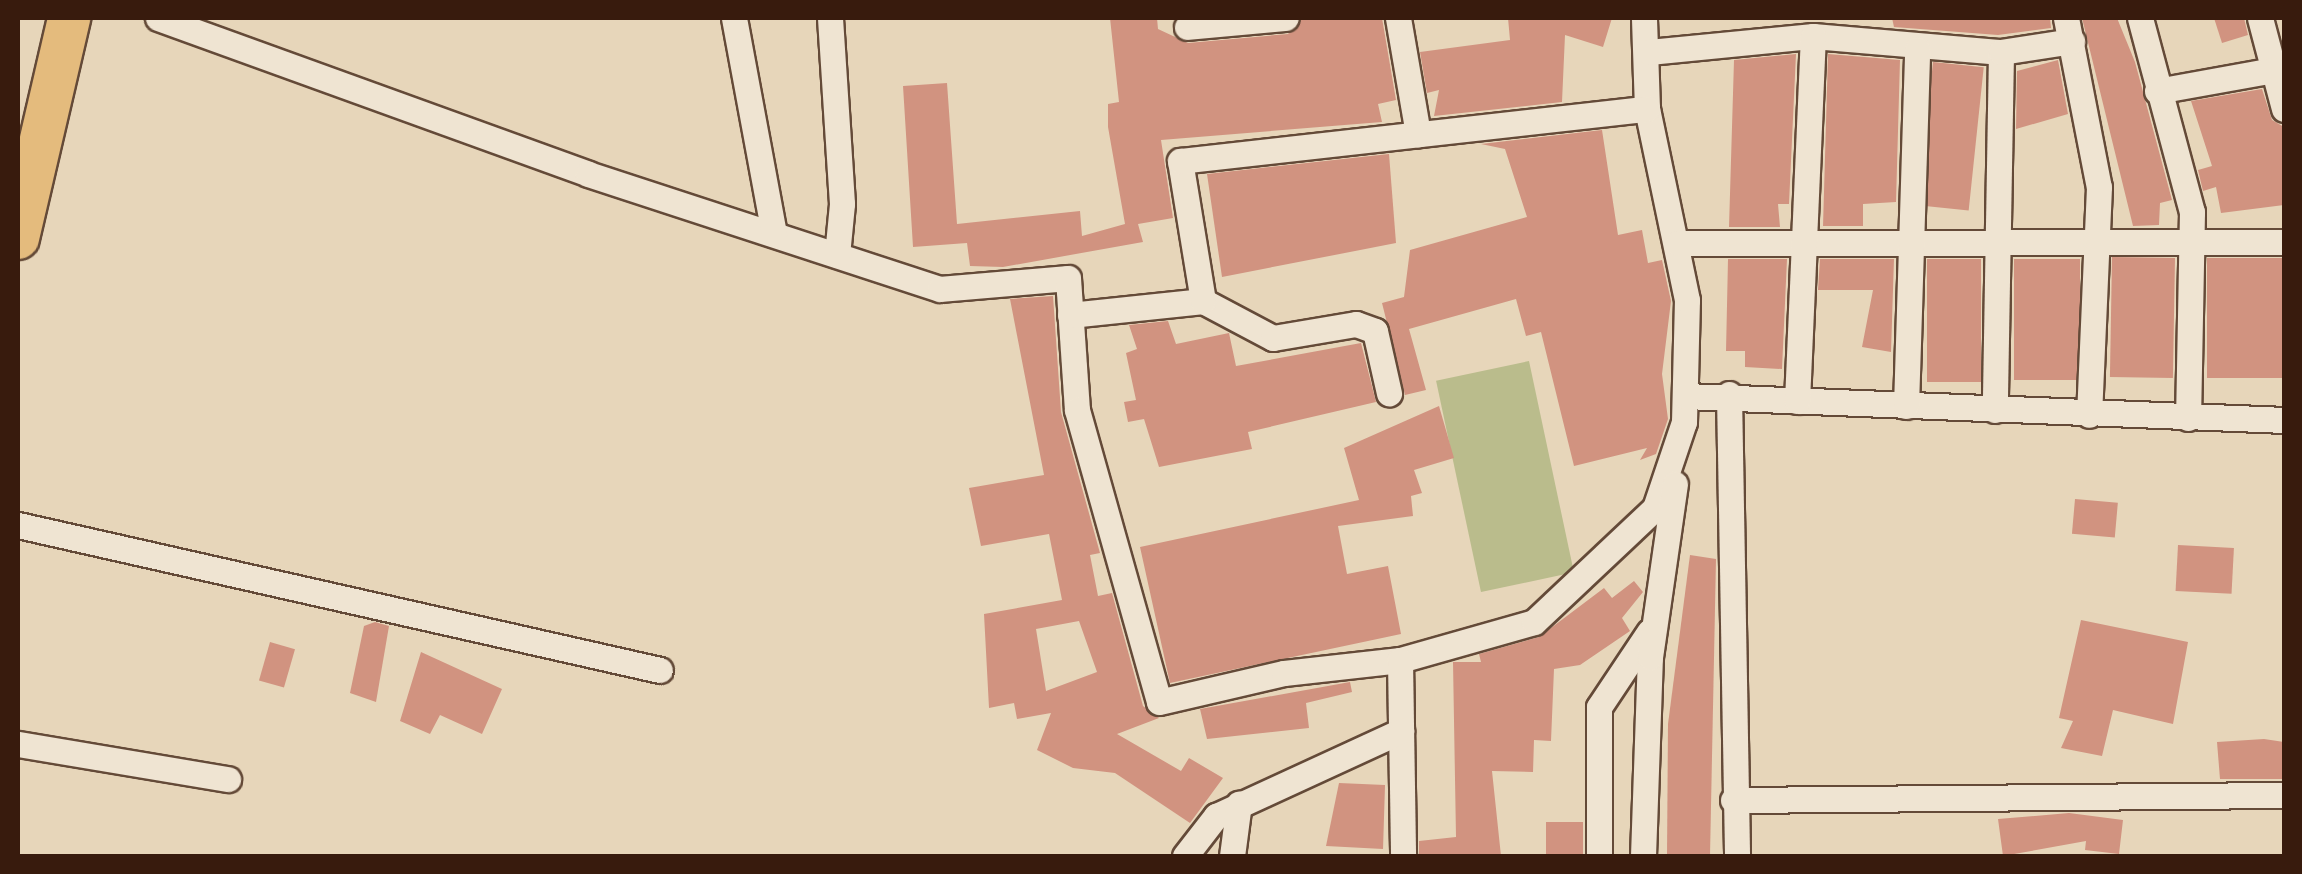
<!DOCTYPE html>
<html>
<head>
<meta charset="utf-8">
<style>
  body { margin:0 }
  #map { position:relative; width:2302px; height:874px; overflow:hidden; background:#e7d6ba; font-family:"Sorts Mill Goudy",serif }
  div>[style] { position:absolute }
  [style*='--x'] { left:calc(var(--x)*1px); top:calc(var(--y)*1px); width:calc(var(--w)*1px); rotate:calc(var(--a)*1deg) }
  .green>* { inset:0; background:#babc8c; transform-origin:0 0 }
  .building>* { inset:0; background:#d19380; transform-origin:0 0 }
  .roads { filter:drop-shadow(2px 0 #644a38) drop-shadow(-2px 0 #644a38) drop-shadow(0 2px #644a38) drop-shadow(0 -2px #644a38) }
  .minor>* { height:25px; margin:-12.5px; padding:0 12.5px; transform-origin:12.5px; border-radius:12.5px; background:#efe4d2 }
  .trunk>* { height:42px; margin:-21px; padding:0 21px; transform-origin:21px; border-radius:21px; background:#e4bb7d }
  span { translate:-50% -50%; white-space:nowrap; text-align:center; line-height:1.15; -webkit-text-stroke:8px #efe4d2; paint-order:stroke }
  .frame { position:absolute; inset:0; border:20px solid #381b0d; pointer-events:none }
</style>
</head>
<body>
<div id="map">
  <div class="green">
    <i style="left:1529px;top:361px;width:216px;height:95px;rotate:78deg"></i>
  </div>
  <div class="building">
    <i style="clip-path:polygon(1110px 18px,1157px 18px,1158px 29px,1188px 43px,1288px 34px,1302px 18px,1382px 18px,1396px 100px,1378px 104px,1382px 122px,1161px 140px,1173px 218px,1138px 224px,1143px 242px,1003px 267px,970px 266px,967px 243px,913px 247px,903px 86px,947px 83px,957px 224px,1080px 211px,1082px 236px,1125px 224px,1108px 127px,1108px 104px,1119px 102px)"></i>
    <i style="clip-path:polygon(1508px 18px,1612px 18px,1603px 47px,1565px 35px,1562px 102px,1434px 116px,1439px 90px,1427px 93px,1420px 52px,1510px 40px)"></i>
    <i style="clip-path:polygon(1892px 18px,2050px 18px,2051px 28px,1998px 35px,1894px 27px)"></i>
    <i style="clip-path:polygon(2082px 18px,2117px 18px,2135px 62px,2172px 200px,2160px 203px,2159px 225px,2133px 226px)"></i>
    <i style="clip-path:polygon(2214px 18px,2244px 18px,2248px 35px,2222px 43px)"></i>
    <i style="clip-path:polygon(1796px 54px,1789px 204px,1778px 204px,1780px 227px,1729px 227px,1734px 60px)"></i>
    <i style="clip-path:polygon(1828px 54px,1900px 60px,1896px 202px,1863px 204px,1863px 226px,1823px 226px)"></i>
    <i style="clip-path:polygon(2058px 60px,2068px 114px,2016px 129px,2017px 71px)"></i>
    <i style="left:1933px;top:62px;width:51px;height:144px;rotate:6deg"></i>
    <i style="clip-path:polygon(2262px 89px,2272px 120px,2284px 127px,2284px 205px,2221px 213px,2216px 187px,2203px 191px,2198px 170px,2212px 166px,2191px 101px)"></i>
    <i style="clip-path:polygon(1602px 130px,1618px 235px,1642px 230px,1648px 263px,1662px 260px,1671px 301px,1662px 374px,1668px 419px,1656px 454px,1640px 460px,1647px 448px,1574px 466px,1541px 332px,1526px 336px,1516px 299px,1409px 329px,1426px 390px,1405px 395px,1382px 303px,1404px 297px,1410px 250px,1527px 217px,1505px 149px,1481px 144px)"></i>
    <i style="clip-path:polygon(1389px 154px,1396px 243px,1222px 277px,1207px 174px)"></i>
    <i style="left:2175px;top:258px;width:120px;height:63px;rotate:91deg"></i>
    <i style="left:2207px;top:258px;width:77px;height:120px"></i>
    <i style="clip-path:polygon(1728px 259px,1787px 259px,1782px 369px,1745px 367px,1745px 351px,1726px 351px)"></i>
    <i style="clip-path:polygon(1820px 259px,1894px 259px,1891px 352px,1862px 347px,1873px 290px,1818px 290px)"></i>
    <i style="left:1927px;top:259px;width:54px;height:123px"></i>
    <i style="left:2014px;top:259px;width:66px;height:121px"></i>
    <i style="clip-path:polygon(evenodd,1053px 296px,1061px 412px,1100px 553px,1090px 555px,1098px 596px,1112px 593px,1143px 706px,1159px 718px,1117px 734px,1181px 771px,1189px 758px,1223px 778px,1190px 823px,1115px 773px,1073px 768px,1037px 750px,1051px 713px,1017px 719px,1014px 703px,989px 708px,984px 614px,1062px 600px,1049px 534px,981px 546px,969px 488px,1044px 475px,1010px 299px,1053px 296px,1079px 621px,1097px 672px,1046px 691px,1036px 629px,1079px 621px)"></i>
    <i style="clip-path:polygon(1168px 321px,1176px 344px,1229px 333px,1236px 366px,1361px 343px,1376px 402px,1248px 432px,1252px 449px,1159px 467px,1144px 419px,1128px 422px,1124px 402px,1136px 400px,1126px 353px,1137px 349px,1129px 325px)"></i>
    <i style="clip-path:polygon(1439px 406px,1454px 458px,1414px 470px,1422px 493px,1411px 496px,1413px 516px,1338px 526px,1347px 574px,1388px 566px,1401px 634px,1170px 683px,1140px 547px,1359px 500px,1344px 448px)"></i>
    <i style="left:2075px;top:499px;width:43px;height:35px;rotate:5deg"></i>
    <i style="left:2178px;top:545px;width:56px;height:46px;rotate:3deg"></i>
    <i style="clip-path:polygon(1690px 555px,1716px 559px,1710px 856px,1667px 856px,1668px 724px)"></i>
    <i style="clip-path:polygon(1634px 581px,1643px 592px,1622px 618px,1630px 631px,1580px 665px,1554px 669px,1551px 741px,1534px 740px,1533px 772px,1492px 771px,1501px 856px,1419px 856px,1419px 841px,1456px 837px,1453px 662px,1481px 662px,1479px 654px,1539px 637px,1604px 588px,1612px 598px)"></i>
    <i style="clip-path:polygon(2081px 620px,2188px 642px,2173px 724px,2113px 710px,2102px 756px,2061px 748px,2073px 721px,2059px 718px)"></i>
    <i style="clip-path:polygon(375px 622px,389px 626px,376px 702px,350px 693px,364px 626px)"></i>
    <i style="left:270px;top:642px;width:26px;height:40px;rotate:16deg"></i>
    <i style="clip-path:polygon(421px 652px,502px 689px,482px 734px,440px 715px,430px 734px,400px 721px)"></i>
    <i style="clip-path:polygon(1350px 682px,1352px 692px,1306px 703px,1309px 728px,1207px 739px,1200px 709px)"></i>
    <i style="clip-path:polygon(2264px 739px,2284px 742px,2284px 779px,2220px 779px,2217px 742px)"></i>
    <i style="clip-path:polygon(1339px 783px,1385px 785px,1383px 849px,1326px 846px)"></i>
    <i style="clip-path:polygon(2069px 813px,2123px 820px,2119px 854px,2085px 850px,2086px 841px,2003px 856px,1998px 819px)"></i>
    <i style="left:1546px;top:822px;width:37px;height:34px"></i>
  </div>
  <div class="roads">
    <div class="minor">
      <i style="--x:158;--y:18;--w:457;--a:19.9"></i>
      <i style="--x:588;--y:174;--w:370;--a:18.1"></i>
      <i style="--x:940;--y:289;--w:128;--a:-4.9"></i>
      <i style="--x:1068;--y:278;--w:132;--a:86.1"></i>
      <i style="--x:1077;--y:410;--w:303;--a:74.3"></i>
      <i style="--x:1159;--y:702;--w:128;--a:-13.1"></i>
      <i style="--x:1284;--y:673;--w:117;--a:-6.4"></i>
      <i style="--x:1400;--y:660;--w:139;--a:-15.8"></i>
      <i style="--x:1534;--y:622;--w:166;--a:-43.3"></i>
      <i style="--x:1655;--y:508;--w:91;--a:-71.4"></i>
      <i style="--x:1684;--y:422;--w:122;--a:-88.6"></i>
      <i style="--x:1687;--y:300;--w:195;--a:-101.8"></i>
      <i style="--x:1647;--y:109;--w:91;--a:-91.9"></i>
      <i style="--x:734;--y:18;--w:220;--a:79.5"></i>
      <i style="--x:830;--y:18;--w:186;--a:86.3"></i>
      <i style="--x:842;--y:204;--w:51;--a:95.6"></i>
      <i style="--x:1398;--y:18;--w:118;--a:80.2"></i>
      <i style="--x:2066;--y:18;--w:172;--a:79"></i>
      <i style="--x:2099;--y:187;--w:228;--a:92.5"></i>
      <i style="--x:2140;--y:18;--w:201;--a:75"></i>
      <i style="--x:2192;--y:212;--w:206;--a:91.1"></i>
      <i style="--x:2260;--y:18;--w:94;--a:75.2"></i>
      <i style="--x:1187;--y:27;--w:99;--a:-5.2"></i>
      <i style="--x:1649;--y:52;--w:165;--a:-5.6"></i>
      <i style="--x:1813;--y:36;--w:189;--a:4.9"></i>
      <i style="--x:2001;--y:52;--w:358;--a:91"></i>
      <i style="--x:2001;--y:52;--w:72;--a:-8.8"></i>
      <i style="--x:2157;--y:91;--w:119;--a:-10.2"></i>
      <i style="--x:1678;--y:243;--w:606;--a:-0.09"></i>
      <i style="--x:1203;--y:301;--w:79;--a:27.9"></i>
      <i style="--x:1273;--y:338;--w:84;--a:-9.6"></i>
      <i style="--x:1356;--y:324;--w:20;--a:20"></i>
      <i style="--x:1375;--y:331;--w:64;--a:77.3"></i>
      <i style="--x:1070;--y:315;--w:134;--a:-6"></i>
      <i style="--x:1203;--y:301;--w:142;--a:-99.3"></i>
      <i style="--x:1180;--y:161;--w:470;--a:-6.4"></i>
      <i style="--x:1729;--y:394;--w:462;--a:89"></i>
      <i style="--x:1685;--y:396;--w:599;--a:2.29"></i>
      <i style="--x:1797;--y:401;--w:365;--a:-87.5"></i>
      <i style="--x:1906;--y:406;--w:357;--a:-88.2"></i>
      <i style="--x:18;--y:525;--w:658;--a:12.73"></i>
      <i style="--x:1400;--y:660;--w:196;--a:89.1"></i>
      <i style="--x:18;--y:744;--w:213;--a:9.5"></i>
      <i style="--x:1733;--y:800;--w:551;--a:-0.52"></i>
      <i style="--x:1185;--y:856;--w:51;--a:-52.2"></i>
      <i style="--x:1216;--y:816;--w:204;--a:-24.7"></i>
      <i style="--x:1232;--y:856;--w:53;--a:-82.5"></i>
      <i style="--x:1599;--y:856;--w:149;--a:-90"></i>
      <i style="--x:1599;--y:707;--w:90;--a:-56.3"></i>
      <i style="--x:1643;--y:856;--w:199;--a:-88"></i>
      <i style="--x:1650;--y:657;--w:175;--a:-81.8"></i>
    </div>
    <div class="trunk">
      <i style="--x:18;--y:238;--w:226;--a:-76.9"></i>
    </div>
  </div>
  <div class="frame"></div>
</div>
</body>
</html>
